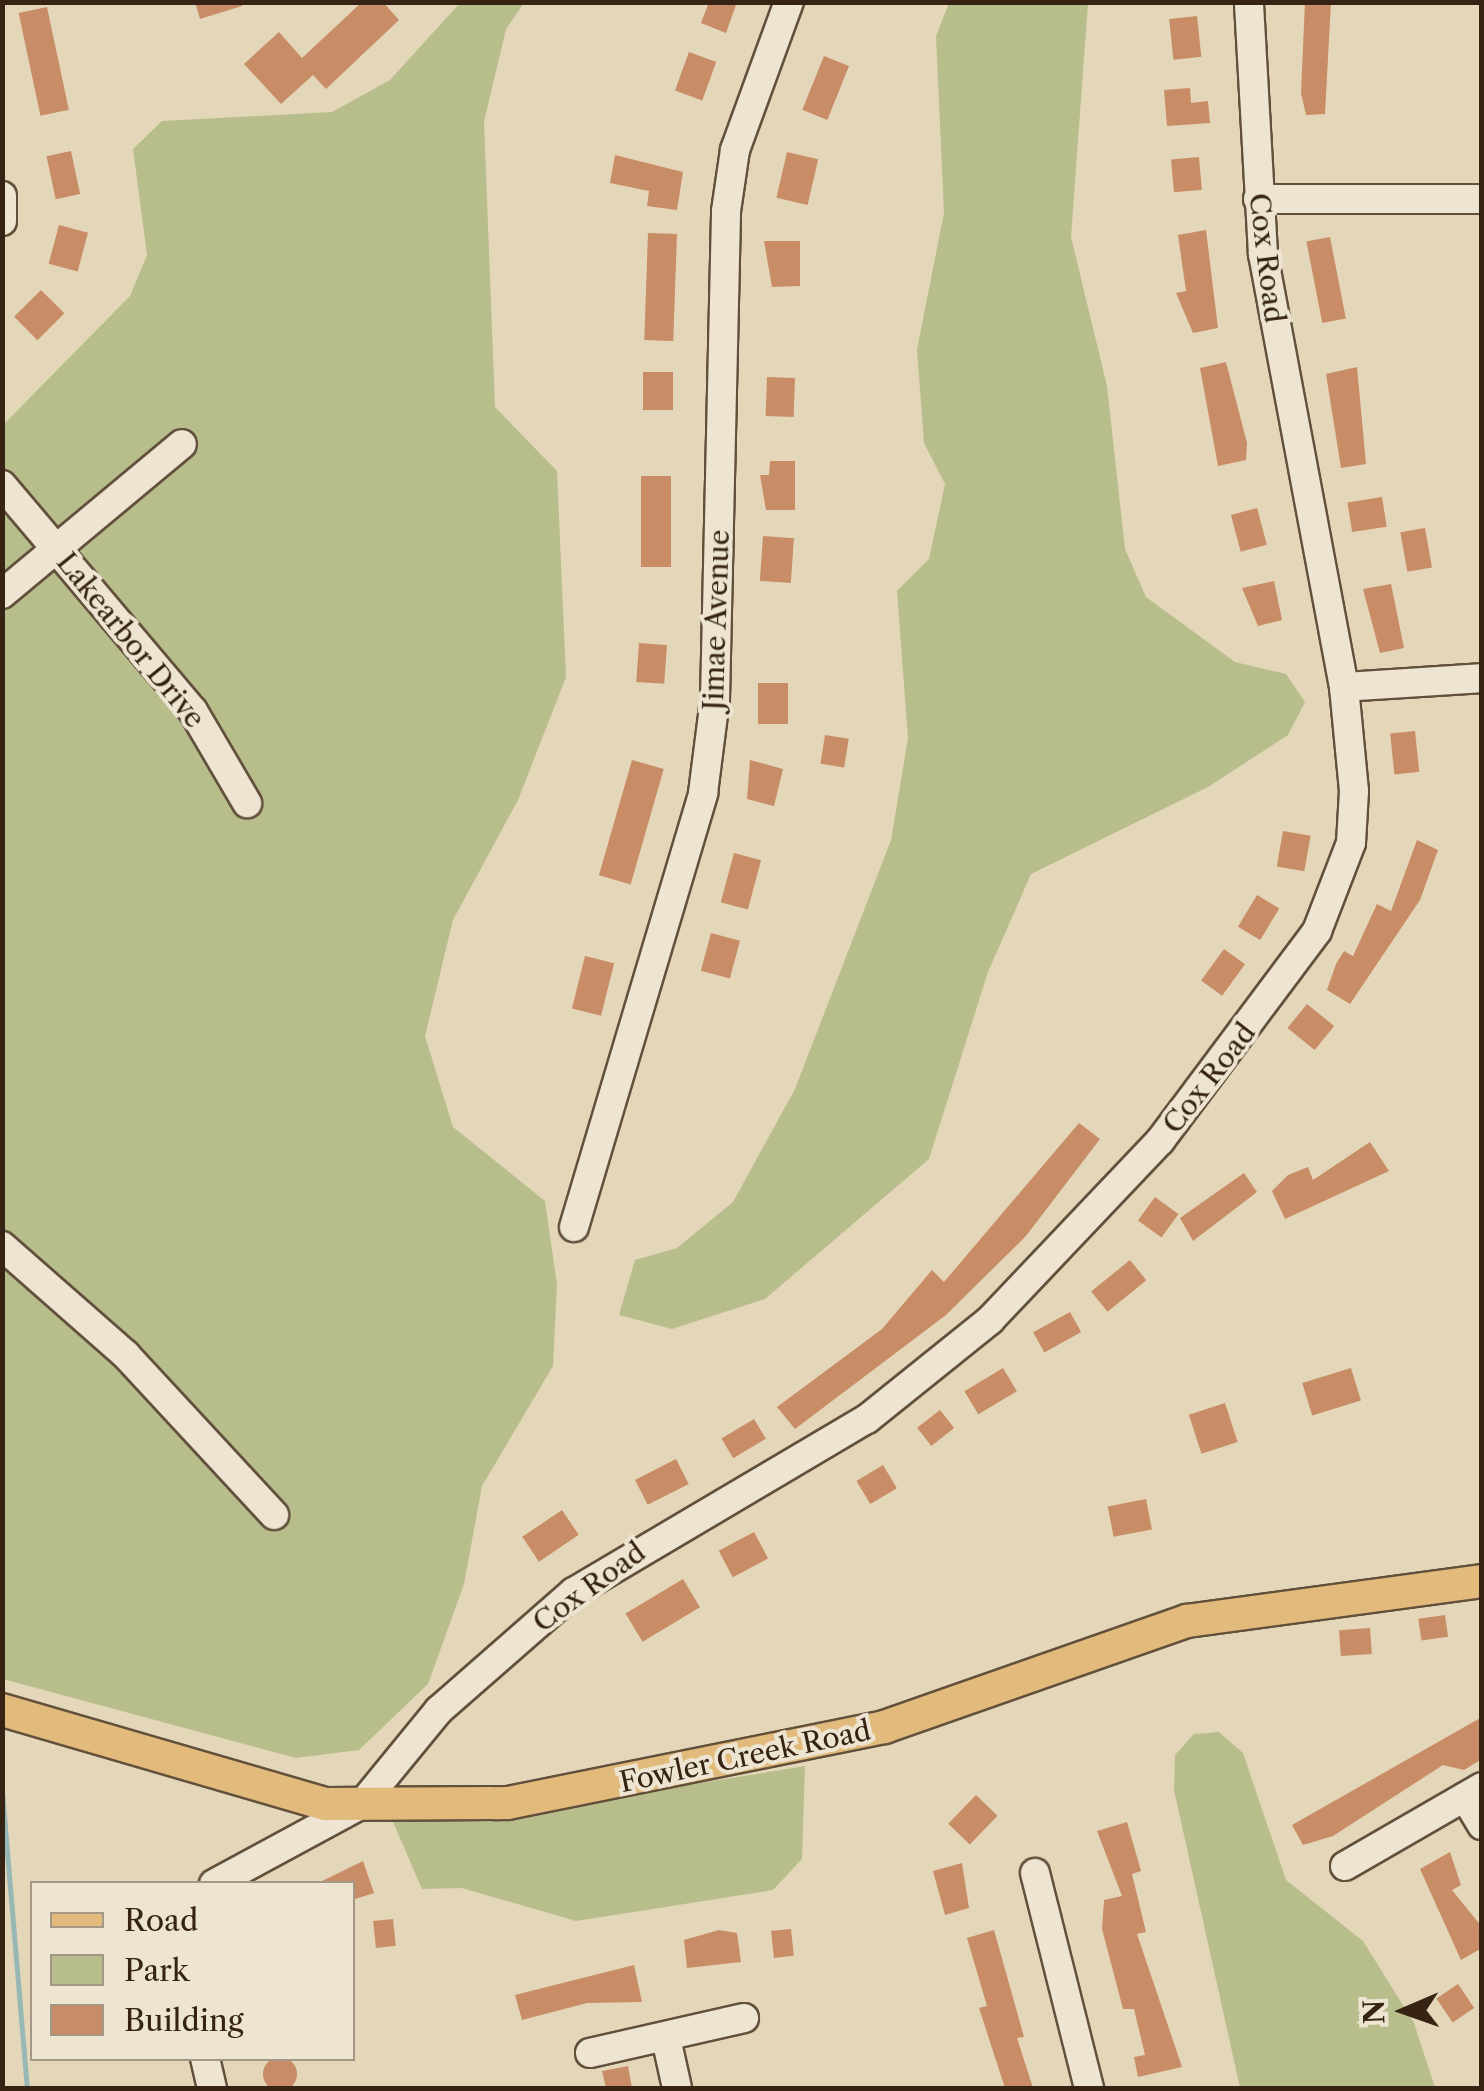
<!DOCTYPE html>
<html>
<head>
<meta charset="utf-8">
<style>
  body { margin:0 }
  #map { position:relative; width:1484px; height:2091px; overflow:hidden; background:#e4d6b9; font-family:"Libre Caslon Text",serif }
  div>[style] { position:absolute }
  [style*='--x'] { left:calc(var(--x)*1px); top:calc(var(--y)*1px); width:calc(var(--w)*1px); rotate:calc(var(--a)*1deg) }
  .green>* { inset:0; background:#b8bd8c }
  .stream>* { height:5px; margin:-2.5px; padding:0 2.5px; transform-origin:2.5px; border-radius:2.5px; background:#97b8b5 }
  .building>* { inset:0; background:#c88d66; transform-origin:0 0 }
  .round { border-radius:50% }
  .roads { filter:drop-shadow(2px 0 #62503c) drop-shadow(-2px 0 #62503c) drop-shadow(0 2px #62503c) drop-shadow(0 -2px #62503c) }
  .minor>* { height:28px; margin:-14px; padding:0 14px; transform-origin:14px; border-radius:14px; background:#ede4d2 }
  .major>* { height:32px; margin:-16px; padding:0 16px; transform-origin:16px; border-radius:16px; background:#e2bb7c }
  span { translate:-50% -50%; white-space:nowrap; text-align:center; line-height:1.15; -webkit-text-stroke:8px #ede4d2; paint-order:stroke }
  .street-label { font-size:28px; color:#362313 }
  .frame { position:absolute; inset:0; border:5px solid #362313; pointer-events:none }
  .legend { position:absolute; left:30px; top:1881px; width:325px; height:180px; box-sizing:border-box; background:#ede4d2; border:2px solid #a49786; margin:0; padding:12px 18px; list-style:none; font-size:30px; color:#362313 }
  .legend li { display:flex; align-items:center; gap:20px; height:50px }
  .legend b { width:50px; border:2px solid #a49786 }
  .north { position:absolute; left:1354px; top:1961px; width:100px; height:100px; -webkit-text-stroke:8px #ede4d2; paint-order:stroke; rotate:268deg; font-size:28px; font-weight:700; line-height:40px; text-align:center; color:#362313 }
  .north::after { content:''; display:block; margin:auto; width:35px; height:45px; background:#362313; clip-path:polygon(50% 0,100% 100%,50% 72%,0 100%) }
</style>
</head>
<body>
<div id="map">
  <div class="green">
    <i style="clip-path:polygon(460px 3px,524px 3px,506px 29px,484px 122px,495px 407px,557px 471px,566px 677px,518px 800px,453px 920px,425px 1036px,453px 1127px,545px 1201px,557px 1284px,553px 1366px,482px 1486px,464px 1584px,428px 1684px,359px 1750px,296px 1758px,3px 1679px,3px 425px,130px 296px,147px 255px,133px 149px,162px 121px,332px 112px,390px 80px)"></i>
    <i style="clip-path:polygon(949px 3px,1088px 3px,1071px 237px,1107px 386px,1125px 549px,1146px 597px,1235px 662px,1286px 674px,1305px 702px,1288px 735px,1208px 787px,1031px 874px,988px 972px,929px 1159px,765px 1299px,672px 1329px,619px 1315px,635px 1260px,677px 1248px,733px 1202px,795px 1089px,891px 840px,908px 738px,897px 591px,929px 559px,945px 484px,924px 443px,917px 349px,944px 213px,936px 36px)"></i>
    <i style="clip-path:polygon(1219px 1732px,1243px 1753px,1286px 1880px,1363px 1941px,1414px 2023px,1435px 2088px,1240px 2088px,1174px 1790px,1175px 1755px,1194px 1734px)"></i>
    <i style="clip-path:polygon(805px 1766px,802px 1859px,773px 1890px,576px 1921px,462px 1888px,422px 1889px,393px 1822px,479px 1819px)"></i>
  </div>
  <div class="stream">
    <i style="--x:2;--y:1792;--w:297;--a:85.2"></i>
  </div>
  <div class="building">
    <i style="clip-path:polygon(195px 2px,242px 2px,242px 6px,200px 19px)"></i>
    <i style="clip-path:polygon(362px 2px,383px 2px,399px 20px,326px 89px,313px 75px,281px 104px,244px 64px,279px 32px,302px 58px)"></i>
    <i style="clip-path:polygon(709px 2px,737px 2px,726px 33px,701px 23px)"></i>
    <i style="clip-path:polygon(1305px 2px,1331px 2px,1325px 114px,1306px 115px,1301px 93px)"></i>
    <i style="left:47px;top:7px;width:105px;height:29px;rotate:78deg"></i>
    <i style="left:1197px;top:16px;width:41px;height:28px;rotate:84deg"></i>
    <i style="left:689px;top:52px;width:29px;height:41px;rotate:20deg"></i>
    <i style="left:824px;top:56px;width:27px;height:58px;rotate:22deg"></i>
    <i style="clip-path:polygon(1190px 88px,1191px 103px,1208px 101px,1210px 123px,1167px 126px,1164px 90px)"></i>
    <i style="left:71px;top:151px;width:44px;height:25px;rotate:78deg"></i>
    <i style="left:787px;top:152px;width:32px;height:47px;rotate:13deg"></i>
    <i style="clip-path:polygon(615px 155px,683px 172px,677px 210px,647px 206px,649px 191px,610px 183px)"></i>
    <i style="left:1199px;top:157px;width:33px;height:28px;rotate:85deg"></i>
    <i style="left:59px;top:225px;width:30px;height:40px;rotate:15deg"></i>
    <i style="clip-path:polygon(1206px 230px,1218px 328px,1193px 333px,1176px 293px,1186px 291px,1178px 235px)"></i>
    <i style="left:648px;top:233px;width:29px;height:107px;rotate:2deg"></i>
    <i style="left:1330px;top:237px;width:83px;height:24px;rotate:79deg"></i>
    <i style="clip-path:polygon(764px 241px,800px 241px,800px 286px,772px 287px)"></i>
    <i style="left:41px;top:290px;width:33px;height:38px;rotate:45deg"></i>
    <i style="clip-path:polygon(1226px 362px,1247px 443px,1246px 460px,1218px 466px,1200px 368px)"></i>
    <i style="clip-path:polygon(1357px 367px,1366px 464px,1341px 468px,1326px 374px)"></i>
    <i style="left:643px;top:372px;width:30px;height:38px"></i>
    <i style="left:767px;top:377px;width:28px;height:39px;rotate:2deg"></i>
    <i style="clip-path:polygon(770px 461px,795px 461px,795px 510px,766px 510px,760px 475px,769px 475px)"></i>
    <i style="left:641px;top:476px;width:30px;height:91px"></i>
    <i style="left:1382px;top:497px;width:30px;height:35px;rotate:81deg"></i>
    <i style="left:1257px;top:508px;width:38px;height:27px;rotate:75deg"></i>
    <i style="left:1425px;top:528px;width:40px;height:25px;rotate:80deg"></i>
    <i style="left:763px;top:536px;width:31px;height:45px;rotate:4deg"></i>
    <i style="clip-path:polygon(1274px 581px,1282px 620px,1258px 626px,1242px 588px)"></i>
    <i style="clip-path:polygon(1391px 584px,1404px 648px,1380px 653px,1363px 589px)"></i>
    <i style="left:639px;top:643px;width:28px;height:39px;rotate:4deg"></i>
    <i style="left:758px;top:683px;width:30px;height:41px"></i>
    <i style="left:1415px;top:731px;width:41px;height:25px;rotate:84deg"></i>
    <i style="left:825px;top:735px;width:24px;height:29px;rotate:9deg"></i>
    <i style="left:632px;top:760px;width:33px;height:120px;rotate:16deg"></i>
    <i style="clip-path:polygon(750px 760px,783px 769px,774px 806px,747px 799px)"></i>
    <i style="left:1283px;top:831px;width:28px;height:36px;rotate:10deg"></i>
    <i style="clip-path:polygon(1417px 840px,1438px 850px,1420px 900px,1350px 1004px,1327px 990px,1336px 964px,1344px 951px,1353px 956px,1377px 904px,1391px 911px)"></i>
    <i style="left:734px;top:853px;width:28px;height:51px;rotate:15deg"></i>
    <i style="left:1257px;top:895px;width:26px;height:37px;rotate:31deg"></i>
    <i style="left:711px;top:933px;width:30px;height:39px;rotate:15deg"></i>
    <i style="left:1224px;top:949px;width:26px;height:39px;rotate:36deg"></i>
    <i style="left:585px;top:956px;width:30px;height:54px;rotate:14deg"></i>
    <i style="left:1307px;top:1004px;width:35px;height:31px;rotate:39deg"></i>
    <i style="clip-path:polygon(1079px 1123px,1100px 1139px,1026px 1236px,946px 1315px,795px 1429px,777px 1407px,882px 1329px,932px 1270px,944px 1282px)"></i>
    <i style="clip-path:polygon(1370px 1142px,1389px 1171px,1285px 1219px,1272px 1191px,1288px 1175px,1308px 1167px,1313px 1180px)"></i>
    <i style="clip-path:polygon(1244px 1173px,1257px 1192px,1193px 1241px,1180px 1218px)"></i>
    <i style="left:1155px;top:1197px;width:29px;height:29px;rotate:36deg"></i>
    <i style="left:1130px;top:1260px;width:26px;height:50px;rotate:51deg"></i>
    <i style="left:1070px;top:1312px;width:23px;height:42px;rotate:61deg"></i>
    <i style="left:1003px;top:1368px;width:27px;height:45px;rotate:59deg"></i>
    <i style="left:1351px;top:1368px;width:34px;height:51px;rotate:73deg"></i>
    <i style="left:1225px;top:1403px;width:41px;height:38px;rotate:72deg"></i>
    <i style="left:940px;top:1410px;width:23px;height:29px;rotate:52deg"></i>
    <i style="left:754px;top:1419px;width:23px;height:38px;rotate:59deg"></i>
    <i style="left:676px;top:1459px;width:28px;height:46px;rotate:63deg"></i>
    <i style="left:883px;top:1465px;width:27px;height:31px;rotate:59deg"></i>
    <i style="left:1146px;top:1499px;width:31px;height:39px;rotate:79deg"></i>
    <i style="left:562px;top:1510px;width:30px;height:48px;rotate:56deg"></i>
    <i style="left:754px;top:1532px;width:30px;height:40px;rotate:62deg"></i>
    <i style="left:683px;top:1579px;width:33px;height:67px;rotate:59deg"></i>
    <i style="left:1445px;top:1615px;width:22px;height:27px;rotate:82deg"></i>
    <i style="left:1370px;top:1628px;width:26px;height:31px;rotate:86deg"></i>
    <i style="clip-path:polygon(1482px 1717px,1482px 1759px,1464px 1770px,1443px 1765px,1333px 1836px,1303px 1845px,1292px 1825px)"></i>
    <i style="left:976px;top:1795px;width:30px;height:40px;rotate:44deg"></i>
    <i style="clip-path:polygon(1127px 1822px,1141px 1871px,1132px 1874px,1146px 1932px,1137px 1934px,1182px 2067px,1138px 2077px,1134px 2057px,1145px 2055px,1134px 2009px,1123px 2009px,1102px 1929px,1104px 1900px,1122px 1896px,1097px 1831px)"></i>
    <i style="clip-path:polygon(1450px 1852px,1461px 1885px,1452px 1890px,1482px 1927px,1482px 1948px,1461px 1960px,1420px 1869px)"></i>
    <i style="clip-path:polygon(363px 1861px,374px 1893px,352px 1900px,352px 1884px,316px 1884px)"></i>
    <i style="clip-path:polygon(962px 1863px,969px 1908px,945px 1915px,933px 1871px)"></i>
    <i style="left:393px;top:1919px;width:27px;height:20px;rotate:84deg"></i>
    <i style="left:791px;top:1929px;width:27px;height:20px;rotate:84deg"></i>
    <i style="clip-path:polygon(719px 1930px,737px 1933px,741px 1962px,687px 1968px,684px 1940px)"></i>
    <i style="clip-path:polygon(994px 1930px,1024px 2037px,1017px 2038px,1033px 2088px,1005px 2088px,979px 2008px,987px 2006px,967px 1938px)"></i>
    <i style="clip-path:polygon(634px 1965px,642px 2002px,587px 2003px,522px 2020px,515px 1995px)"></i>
    <i style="left:1458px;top:1984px;width:29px;height:26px;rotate:56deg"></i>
    <i class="round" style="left:263px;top:2057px;width:34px;height:34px"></i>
    <i style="clip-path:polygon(628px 2066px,632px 2088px,606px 2088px,602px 2071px)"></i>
  </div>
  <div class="roads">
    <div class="minor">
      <i style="--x:2;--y:196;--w:25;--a:90"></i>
      <i style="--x:1258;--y:199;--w:224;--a:0"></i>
      <i style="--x:2;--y:485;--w:296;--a:49.8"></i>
      <i style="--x:193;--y:711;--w:107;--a:59.6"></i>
      <i style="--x:2;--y:594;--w:234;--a:-39.8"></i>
      <i style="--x:1344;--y:687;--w:138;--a:-3.7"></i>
      <i style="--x:574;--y:1227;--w:453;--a:-73.4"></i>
      <i style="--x:703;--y:793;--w:95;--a:-82.7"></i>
      <i style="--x:715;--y:699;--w:488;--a:-88.7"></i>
      <i style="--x:726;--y:211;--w:62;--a:-81.6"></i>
      <i style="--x:735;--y:150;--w:158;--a:-70"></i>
      <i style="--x:2;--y:1246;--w:165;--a:41.3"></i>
      <i style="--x:126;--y:1355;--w:218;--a:47.2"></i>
      <i style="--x:1465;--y:1797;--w:33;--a:59"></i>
      <i style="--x:1345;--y:1866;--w:158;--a:-30"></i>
      <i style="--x:1035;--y:1873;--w:222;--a:75.9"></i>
      <i style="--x:214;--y:1884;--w:168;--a:-28.4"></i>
      <i style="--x:362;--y:1804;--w:122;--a:-50.7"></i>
      <i style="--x:439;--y:1710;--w:179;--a:-41.2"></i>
      <i style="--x:574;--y:1592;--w:340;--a:-30.6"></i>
      <i style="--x:867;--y:1419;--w:158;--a:-38.8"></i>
      <i style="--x:990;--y:1320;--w:247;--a:-46.5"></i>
      <i style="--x:1160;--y:1141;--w:262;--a:-53.2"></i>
      <i style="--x:1317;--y:931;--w:94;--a:-68.9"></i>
      <i style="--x:1351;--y:843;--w:52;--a:-86.7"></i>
      <i style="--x:1354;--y:791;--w:104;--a:-95.5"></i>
      <i style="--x:1344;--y:687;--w:441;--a:-100.6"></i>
      <i style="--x:1263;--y:254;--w:252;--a:-93.2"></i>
      <i style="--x:666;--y:2038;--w:51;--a:77.6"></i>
      <i style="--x:590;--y:2053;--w:158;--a:-12.8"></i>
      <i style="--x:205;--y:2058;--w:31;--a:77"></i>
    </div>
    <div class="major">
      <i style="--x:2;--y:1710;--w:337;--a:16.2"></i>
      <i style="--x:326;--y:1804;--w:182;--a:-0.3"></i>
      <i style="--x:508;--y:1803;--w:384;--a:-11.4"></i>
      <i style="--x:884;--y:1727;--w:321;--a:-19.3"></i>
      <i style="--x:1187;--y:1621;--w:298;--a:-7.7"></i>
    </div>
  </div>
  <div class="street-label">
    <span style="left:1267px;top:258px;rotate:83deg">Cox Road</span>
    <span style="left:716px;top:620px;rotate:-88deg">Jimae Avenue</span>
    <span style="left:131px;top:640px;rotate:51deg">Lakearbor Drive</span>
    <span style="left:1209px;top:1078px;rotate:-52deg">Cox Road</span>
    <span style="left:589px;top:1587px;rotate:-36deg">Cox Road</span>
    <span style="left:745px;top:1756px;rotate:-12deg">Fowler Creek Road</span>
  </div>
  <div class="frame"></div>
  <ul class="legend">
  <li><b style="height:12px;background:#e2bb7c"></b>Road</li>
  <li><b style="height:28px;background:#b8bd8c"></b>Park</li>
  <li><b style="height:28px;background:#c88d66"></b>Building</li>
  </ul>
  <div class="north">N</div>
</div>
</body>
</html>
